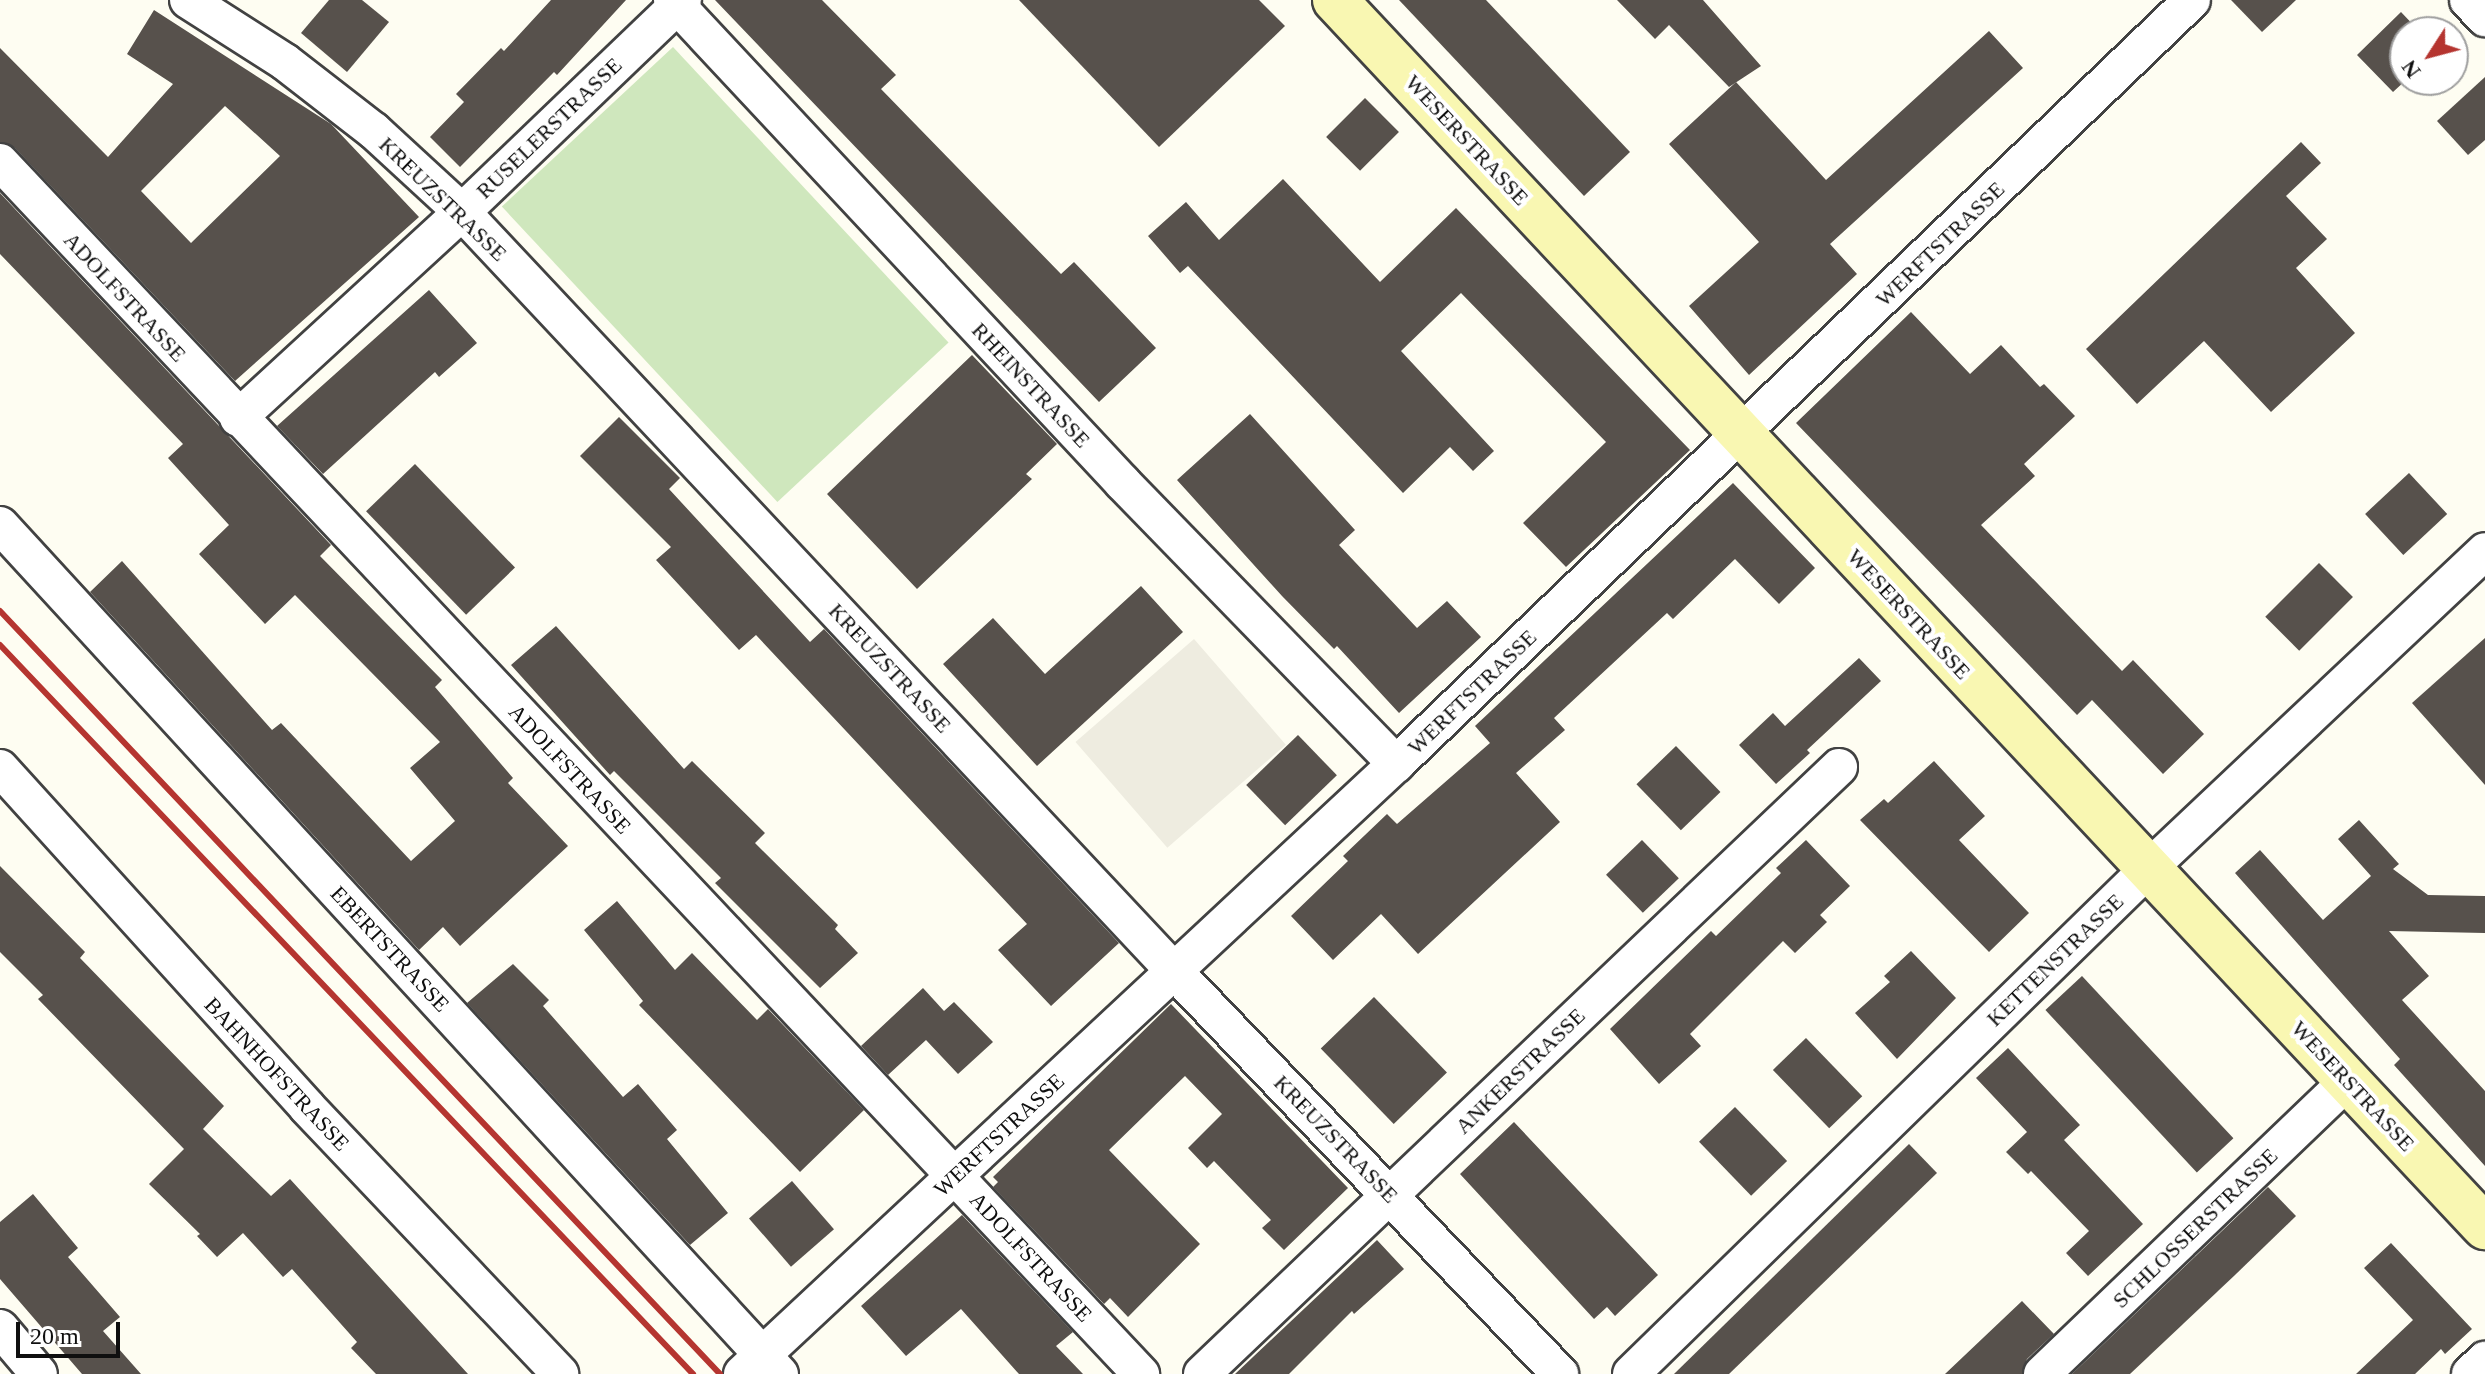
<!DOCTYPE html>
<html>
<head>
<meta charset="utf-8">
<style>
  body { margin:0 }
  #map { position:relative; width:2485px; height:1374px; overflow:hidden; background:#fefdf2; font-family:"Times New Roman",serif }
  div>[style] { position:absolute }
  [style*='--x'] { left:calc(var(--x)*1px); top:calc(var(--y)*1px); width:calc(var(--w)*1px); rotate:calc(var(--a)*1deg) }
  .green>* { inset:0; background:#cfe7bd; transform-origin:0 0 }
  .plaza>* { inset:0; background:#eeece0; transform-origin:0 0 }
  .building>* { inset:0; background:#57514c; transform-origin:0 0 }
  .roads { filter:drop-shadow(2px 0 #424242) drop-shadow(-2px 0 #424242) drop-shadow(0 2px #424242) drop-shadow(0 -2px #424242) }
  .street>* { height:36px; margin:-18px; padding:0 18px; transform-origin:18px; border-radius:18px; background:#fff }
  .secondary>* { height:44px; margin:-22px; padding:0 22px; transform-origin:22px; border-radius:22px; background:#f9f7b2 }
  .rail>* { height:6px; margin:-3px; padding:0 3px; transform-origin:3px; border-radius:3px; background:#b53530 }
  span { translate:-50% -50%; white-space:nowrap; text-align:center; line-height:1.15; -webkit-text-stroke:8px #fff; paint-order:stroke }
  .street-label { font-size:22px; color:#0f0f0f }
  .north { position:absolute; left:2389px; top:16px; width:80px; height:80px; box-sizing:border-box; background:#fff; border:2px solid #9f9f9f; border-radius:50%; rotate:234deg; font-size:22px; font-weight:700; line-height:32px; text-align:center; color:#0f0f0f }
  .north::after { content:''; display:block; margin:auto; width:28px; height:36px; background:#b53530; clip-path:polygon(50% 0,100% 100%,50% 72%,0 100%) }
  .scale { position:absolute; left:16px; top:1322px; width:104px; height:36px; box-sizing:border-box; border:4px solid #0f0f0f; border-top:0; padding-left:10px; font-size:24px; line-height:28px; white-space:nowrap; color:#0f0f0f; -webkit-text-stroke:6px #fff; paint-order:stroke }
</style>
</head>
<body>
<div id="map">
  <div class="green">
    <i style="left:673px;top:47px;width:404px;height:234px;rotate:47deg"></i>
  </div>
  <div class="plaza">
    <i style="left:1194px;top:639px;width:140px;height:157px;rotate:49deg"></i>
  </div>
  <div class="building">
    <i style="clip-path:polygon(329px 0,362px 0,389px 22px,347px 72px,301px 33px)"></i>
    <i style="clip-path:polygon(551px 0,626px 0,557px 75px,554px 72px,460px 167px,430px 137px,464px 102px,456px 94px,501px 48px,504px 51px)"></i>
    <i style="clip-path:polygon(715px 0,822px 0,896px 75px,881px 89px,1061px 274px,1074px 262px,1156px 348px,1099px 402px)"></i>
    <i style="clip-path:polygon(1019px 0,1259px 0,1285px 26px,1159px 147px)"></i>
    <i style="clip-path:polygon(1399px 0,1486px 0,1630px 152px,1584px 196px)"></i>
    <i style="clip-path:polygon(1617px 0,1703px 0,1761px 66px,1729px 87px,1669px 25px,1655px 39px)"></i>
    <i style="clip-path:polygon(2231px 0,2296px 0,2262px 32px)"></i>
    <i style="clip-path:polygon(evenodd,154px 10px,331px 124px,419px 217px,235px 381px,15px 148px,0 142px,0 48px,108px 157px,173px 84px,127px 54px,154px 10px,225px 106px,280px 156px,191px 243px,141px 191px,225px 106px)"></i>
    <i style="clip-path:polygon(2401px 12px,2420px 32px,2405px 32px,2406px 80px,2393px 92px,2357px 55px)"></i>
    <i style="clip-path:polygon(1989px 31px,2023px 68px,1830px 244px,1857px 274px,1749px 375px,1689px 306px,1759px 242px,1669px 144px,1736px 82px,1826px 180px)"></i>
    <i style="clip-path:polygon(2485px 77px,2485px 140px,2468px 155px,2437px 121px)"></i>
    <i style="left:1365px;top:98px;width:48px;height:55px;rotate:45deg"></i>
    <i style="clip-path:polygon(2301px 142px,2321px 163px,2286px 196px,2327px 239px,2296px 268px,2355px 333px,2271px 412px,2204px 341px,2137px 404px,2086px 349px)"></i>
    <i style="clip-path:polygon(1283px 179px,1380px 282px,1456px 208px,1690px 450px,1566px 567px,1523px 523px,1606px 442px,1461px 293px,1401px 351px,1494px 451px,1473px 471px,1450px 447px,1403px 493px,1188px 266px,1180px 273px,1148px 236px,1186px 202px,1219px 240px)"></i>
    <i style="clip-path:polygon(0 193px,331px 545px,320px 556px,442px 680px,435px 687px,513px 778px,508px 783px,568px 846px,460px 946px,443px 927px,419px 950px,90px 592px,122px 561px,272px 730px,281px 723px,411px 861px,455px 821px,410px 768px,440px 742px,295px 595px,265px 624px,199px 554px,229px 525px,168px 458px,183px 444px,0 254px)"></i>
    <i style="clip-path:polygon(429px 290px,477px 343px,439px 377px,435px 372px,323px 474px,277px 426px)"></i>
    <i style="clip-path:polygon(1911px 312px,1970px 374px,2001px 345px,2040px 387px,2044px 384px,2075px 416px,2024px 464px,2035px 476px,1981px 525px,2122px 671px,2133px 660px,2204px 734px,2163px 774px,2092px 700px,2077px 715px,1796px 423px)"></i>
    <i style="clip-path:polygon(972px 355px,1057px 444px,1026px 474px,1032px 479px,917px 589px,827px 494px)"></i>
    <i style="clip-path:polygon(1250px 414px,1355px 530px,1339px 545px,1417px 628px,1447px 601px,1481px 637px,1399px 713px,1337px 646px,1334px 649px,1282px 596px,1177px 480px)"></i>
    <i style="clip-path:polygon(619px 417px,680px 478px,669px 489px,810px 642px,824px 629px,1119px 943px,1051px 1006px,998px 950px,1027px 924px,756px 635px,739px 650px,656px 560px,671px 547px,580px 456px)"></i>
    <i style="left:415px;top:464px;width:144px;height:68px;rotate:46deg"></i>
    <i style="left:2409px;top:473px;width:56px;height:60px;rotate:47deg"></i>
    <i style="clip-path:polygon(1733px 483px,1815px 568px,1779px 604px,1735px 559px,1673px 619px,1667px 613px,1554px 718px,1565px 730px,1516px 773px,1560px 822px,1418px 954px,1381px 914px,1333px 960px,1291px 916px,1348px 861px,1343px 856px,1387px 814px,1397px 824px,1490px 743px,1475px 726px)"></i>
    <i style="left:2319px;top:563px;width:48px;height:76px;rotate:45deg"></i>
    <i style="clip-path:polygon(1141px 586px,1183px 632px,1037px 766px,943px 664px,993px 618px,1045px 674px)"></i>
    <i style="clip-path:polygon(556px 626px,684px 769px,692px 761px,765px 833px,755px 843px,838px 925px,835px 929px,858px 953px,820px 988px,715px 883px,721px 878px,614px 771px,610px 775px,511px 665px)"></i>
    <i style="clip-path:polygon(2485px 638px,2485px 785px,2412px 703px)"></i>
    <i style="clip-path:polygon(1859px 658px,1881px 681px,1807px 750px,1810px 753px,1776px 784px,1739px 745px,1773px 713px,1785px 726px)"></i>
    <i style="left:1298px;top:735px;width:56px;height:72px;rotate:46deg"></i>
    <i style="left:1676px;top:746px;width:64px;height:55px;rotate:46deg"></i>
    <i style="clip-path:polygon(1934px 761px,1985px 816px,1959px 840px,2029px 913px,1989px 952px,1860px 820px,1884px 799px,1888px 803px)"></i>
    <i style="clip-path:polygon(2359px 820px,2399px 864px,2393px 869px,2428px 895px,2485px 896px,2485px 933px,2389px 931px,2429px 976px,2402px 1000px,2485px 1091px,2485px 1166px,2394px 1065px,2400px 1059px,2235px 873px,2260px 850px,2323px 920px,2371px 876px,2338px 839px)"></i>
    <i style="left:1642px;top:840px;width:53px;height:50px;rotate:46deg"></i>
    <i style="clip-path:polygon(1806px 840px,1850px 886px,1820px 915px,1827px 922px,1795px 953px,1783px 941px,1690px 1034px,1701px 1046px,1659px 1084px,1610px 1029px,1711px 931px,1716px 936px,1781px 873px,1776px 868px)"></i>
    <i style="clip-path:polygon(0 866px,85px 952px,80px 958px,224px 1106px,203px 1129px,271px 1196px,290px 1179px,468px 1374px,376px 1374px,351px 1348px,357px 1342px,292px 1269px,283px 1277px,243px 1233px,217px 1257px,197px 1236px,200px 1234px,149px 1184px,184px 1149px,38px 999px,43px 995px,0 952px)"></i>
    <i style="clip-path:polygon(617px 901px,675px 970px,692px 953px,757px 1020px,768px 1009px,864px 1110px,800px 1172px,639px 1005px,643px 1001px,584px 930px)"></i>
    <i style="clip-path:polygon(1911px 951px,1956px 998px,1897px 1059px,1855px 1013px,1890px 982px,1884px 976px)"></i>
    <i style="clip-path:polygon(513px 964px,549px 1000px,543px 1006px,623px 1097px,638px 1084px,677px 1130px,667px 1139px,728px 1213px,690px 1245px,467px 1003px)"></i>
    <i style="left:2082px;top:976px;width:222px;height:50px;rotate:47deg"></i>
    <i style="clip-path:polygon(923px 988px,944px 1011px,954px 1002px,993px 1042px,958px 1074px,926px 1040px,888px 1075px,861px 1046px)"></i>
    <i style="left:1374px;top:997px;width:105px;height:74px;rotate:46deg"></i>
    <i style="clip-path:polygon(1171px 1004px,1348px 1188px,1284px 1250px,1262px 1228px,1271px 1220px,1214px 1161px,1207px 1168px,1188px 1148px,1222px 1114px,1185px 1076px,1109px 1150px,1200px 1244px,1128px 1317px,1110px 1298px,1104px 1304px,993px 1187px,998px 1182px,993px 1177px)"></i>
    <i style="left:1806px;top:1038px;width:81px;height:46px;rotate:46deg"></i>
    <i style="clip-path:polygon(2008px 1048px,2080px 1125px,2064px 1140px,2143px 1224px,2088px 1276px,2066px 1253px,2089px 1231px,2031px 1171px,2028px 1174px,2006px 1152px,2027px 1132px,1976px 1078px)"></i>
    <i style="left:1735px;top:1107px;width:75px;height:50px;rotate:46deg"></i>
    <i style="clip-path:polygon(1514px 1122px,1658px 1275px,1615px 1316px,1607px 1307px,1594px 1319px,1460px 1174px)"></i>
    <i style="clip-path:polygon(1909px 1144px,1937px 1173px,1729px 1374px,1674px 1374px)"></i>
    <i style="left:792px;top:1181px;width:64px;height:57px;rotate:49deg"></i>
    <i style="clip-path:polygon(2268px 1187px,2296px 1216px,2235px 1275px,2130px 1374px,2072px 1374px)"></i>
    <i style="clip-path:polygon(33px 1194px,78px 1248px,68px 1257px,120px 1317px,103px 1331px,141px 1374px,82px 1374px,0 1279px,0 1222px)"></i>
    <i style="clip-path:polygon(962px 1215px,1073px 1332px,1056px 1346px,1083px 1374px,1019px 1374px,961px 1309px,906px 1356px,861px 1306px)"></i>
    <i style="clip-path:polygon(1377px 1240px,1404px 1269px,1354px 1314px,1352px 1311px,1289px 1374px,1235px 1374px)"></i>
    <i style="clip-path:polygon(2391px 1243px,2472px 1329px,2445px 1354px,2441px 1349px,2415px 1374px,2356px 1374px,2413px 1320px,2364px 1268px)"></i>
    <i style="clip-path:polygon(2022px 1301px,2054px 1334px,2027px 1359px,2022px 1374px,1945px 1374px)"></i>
  </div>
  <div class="roads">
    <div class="street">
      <i style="--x:188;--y:0;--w:115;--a:32.6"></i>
      <i style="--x:285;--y:62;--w:113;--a:37.8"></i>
      <i style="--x:374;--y:131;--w:120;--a:42.6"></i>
      <i style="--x:462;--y:212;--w:1042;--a:46.83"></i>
      <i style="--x:1175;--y:972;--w:557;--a:46.24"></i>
      <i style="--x:672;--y:0;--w:661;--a:46.96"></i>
      <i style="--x:1123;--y:483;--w:392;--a:45.8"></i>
      <i style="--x:2468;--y:0;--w:25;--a:47"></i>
      <i style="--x:0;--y:162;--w:1665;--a:46.73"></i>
      <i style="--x:238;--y:418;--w:304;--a:-42.6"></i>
      <i style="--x:462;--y:212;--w:306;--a:-43.8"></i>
      <i style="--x:0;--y:525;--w:1153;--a:47.43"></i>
      <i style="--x:0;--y:768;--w:457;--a:47.8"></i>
      <i style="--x:307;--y:1107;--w:368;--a:46.5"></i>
      <i style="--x:0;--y:1328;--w:60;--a:49.7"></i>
      <i style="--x:742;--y:1374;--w:894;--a:-43.01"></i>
      <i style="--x:1396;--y:764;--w:1103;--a:-43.82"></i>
      <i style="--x:1202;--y:1374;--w:880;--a:-43.62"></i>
      <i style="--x:1631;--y:1374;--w:724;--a:-44.33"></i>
      <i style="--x:2149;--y:868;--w:462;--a:-43.3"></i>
      <i style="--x:2042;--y:1374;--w:424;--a:-43.8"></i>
      <i style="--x:2470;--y:1374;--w:21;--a:-43"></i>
    </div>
    <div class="secondary">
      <i style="--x:1335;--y:0;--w:1682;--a:46.86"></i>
    </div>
  </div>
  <div class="rail">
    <i style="--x:0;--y:611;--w:1049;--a:46.66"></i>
    <i style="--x:0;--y:645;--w:1006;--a:46.45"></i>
  </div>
  <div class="street-label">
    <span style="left:549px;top:128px;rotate:-44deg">RUSELERSTRASSE</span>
    <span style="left:1467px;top:140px;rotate:47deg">WESERSTRASSE</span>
    <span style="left:443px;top:199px;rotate:44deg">KREUZSTRASSE</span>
    <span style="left:1940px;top:244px;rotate:-44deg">WERFTSTRASSE</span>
    <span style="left:125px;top:297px;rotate:47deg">ADOLFSTRASSE</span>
    <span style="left:1031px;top:385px;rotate:47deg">RHEINSTRASSE</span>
    <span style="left:1909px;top:614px;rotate:47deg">WESERSTRASSE</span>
    <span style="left:890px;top:668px;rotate:47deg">KREUZSTRASSE</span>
    <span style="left:1472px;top:692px;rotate:-44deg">WERFTSTRASSE</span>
    <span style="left:570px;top:769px;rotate:47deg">ADOLFSTRASSE</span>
    <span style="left:390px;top:949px;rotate:47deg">EBERTSTRASSE</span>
    <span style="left:2055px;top:960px;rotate:-44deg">KETTENSTRASSE</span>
    <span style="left:1520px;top:1071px;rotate:-44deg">ANKERSTRASSE</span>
    <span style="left:277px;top:1074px;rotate:47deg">BAHNHOFSTRASSE</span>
    <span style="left:2353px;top:1086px;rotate:47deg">WESERSTRASSE</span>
    <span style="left:999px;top:1135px;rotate:-43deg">WERFTSTRASSE</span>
    <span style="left:1336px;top:1139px;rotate:46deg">KREUZSTRASSE</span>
    <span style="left:2195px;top:1228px;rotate:-44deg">SCHLOSSERSTRASSE</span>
    <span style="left:1031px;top:1257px;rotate:47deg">ADOLFSTRASSE</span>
  </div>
  <div class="north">N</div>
  <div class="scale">20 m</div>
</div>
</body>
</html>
